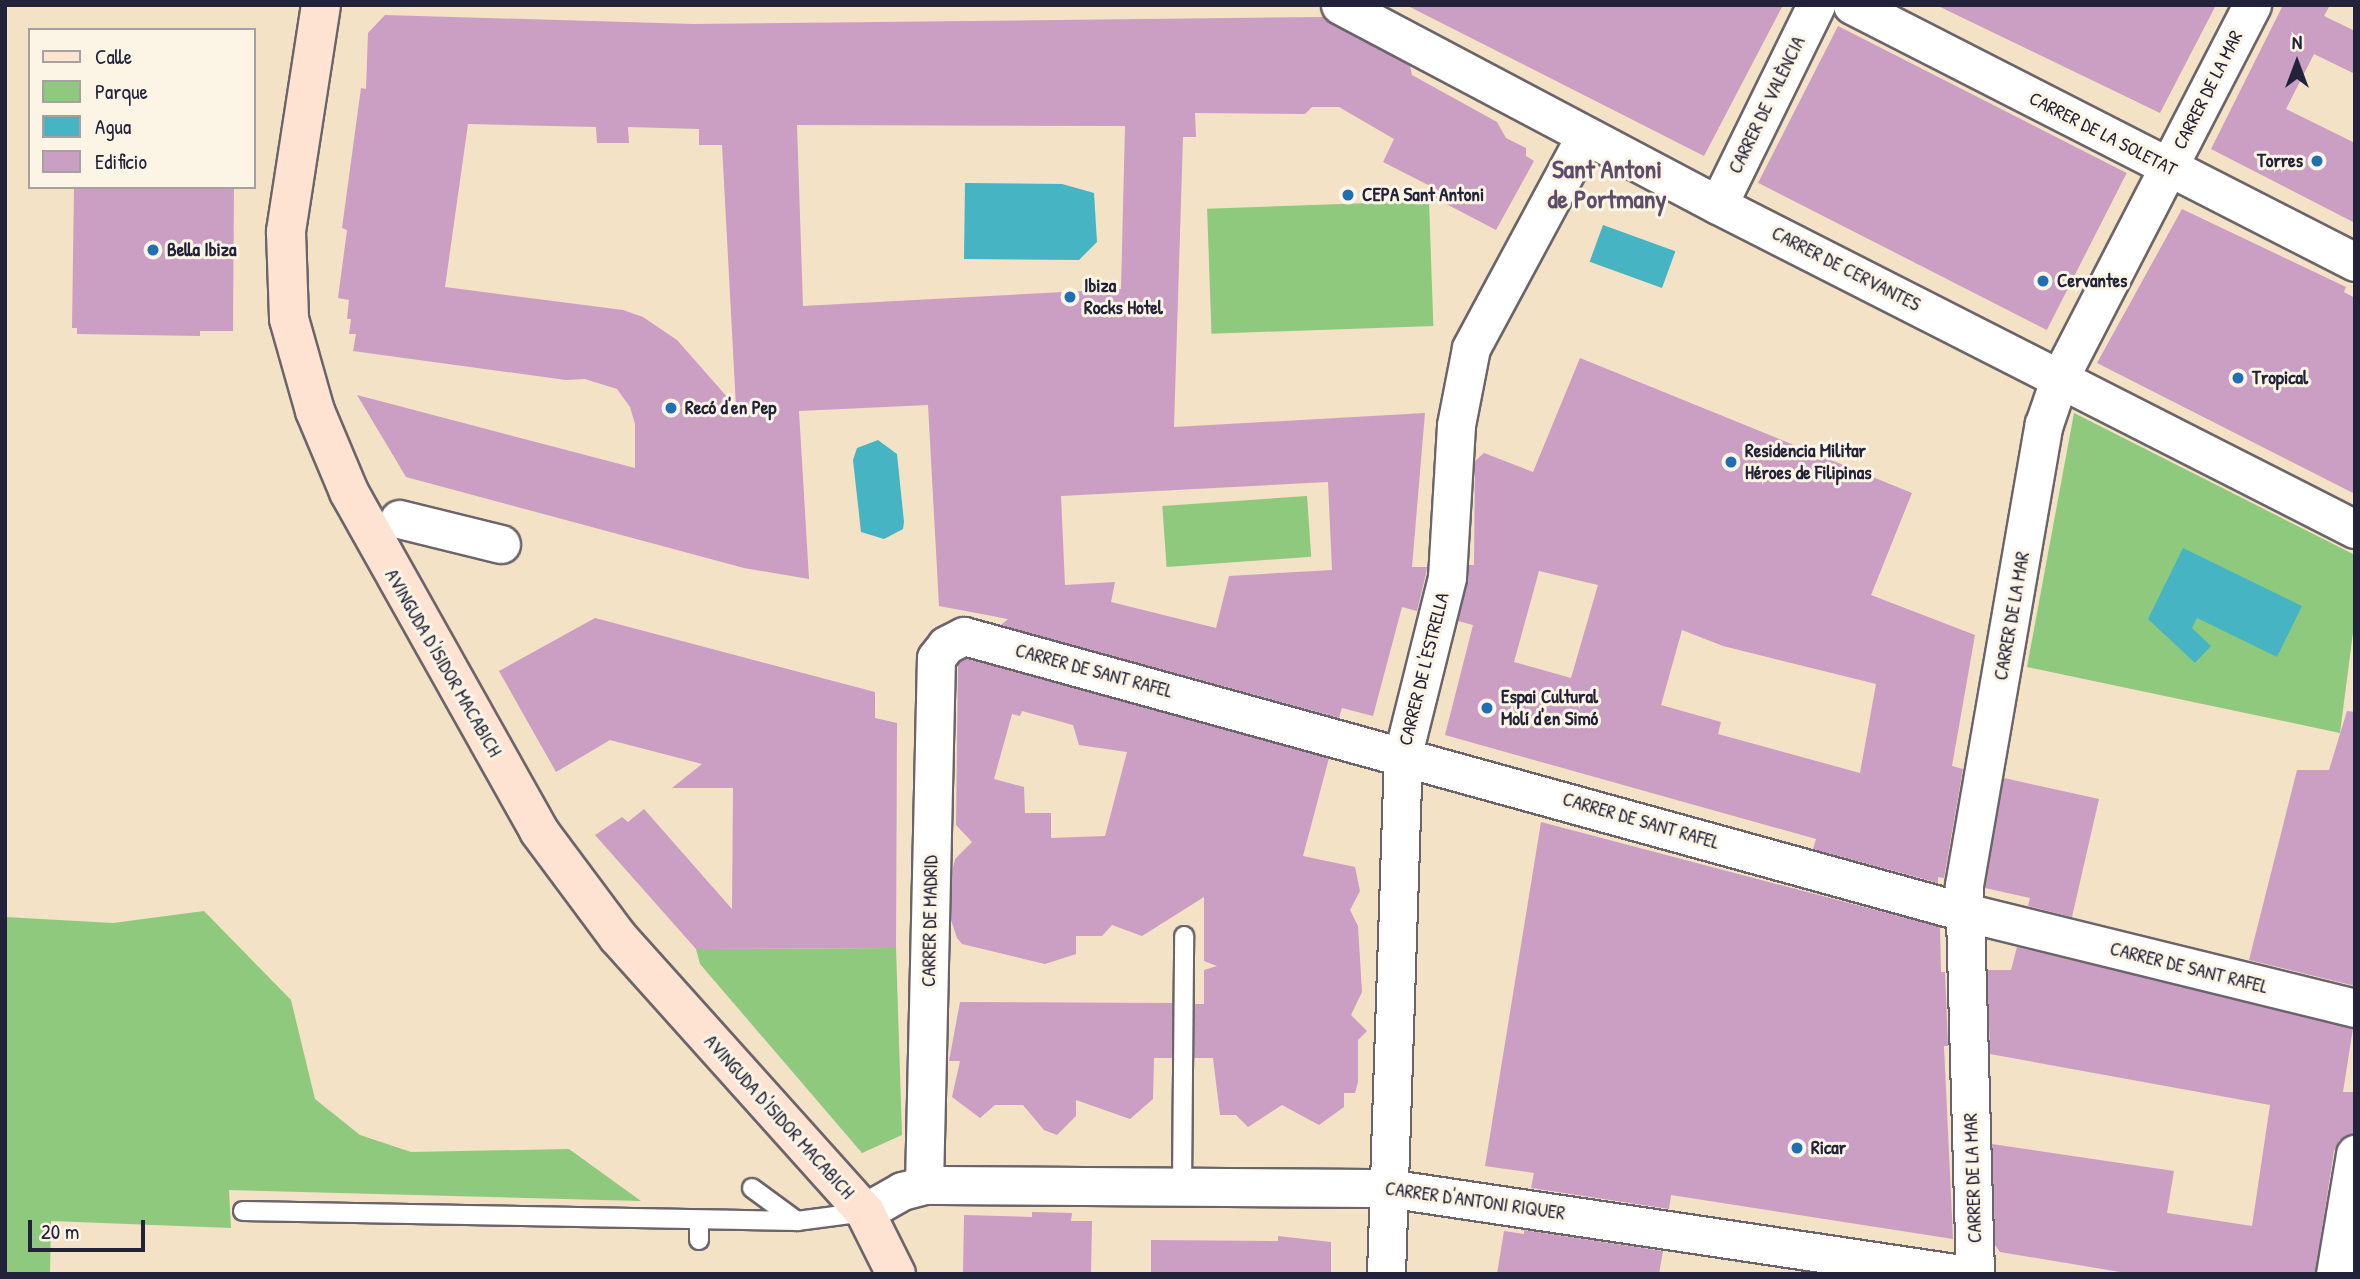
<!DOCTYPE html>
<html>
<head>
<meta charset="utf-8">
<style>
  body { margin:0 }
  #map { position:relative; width:2360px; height:1279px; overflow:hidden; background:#f3e2c5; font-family:"Patrick Hand",sans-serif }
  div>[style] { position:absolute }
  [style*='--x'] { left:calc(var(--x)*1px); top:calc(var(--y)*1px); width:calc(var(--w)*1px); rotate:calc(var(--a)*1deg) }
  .green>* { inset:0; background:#8ec97e; transform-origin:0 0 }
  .water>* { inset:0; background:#46b4c2; transform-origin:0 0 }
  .building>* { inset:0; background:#cb9ec3; transform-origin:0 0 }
  .roads { filter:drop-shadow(2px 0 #6b656b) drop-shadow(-2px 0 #6b656b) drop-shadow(0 2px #6b656b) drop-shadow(0 -2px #6b656b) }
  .lane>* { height:18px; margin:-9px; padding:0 9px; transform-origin:9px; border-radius:9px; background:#fff }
  .street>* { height:37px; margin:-18.5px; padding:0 18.5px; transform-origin:18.5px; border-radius:18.5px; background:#fff }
  .secondary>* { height:38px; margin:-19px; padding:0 19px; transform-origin:19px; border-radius:19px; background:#fee3d2 }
  .dots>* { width:19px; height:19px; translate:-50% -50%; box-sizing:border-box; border:4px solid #fcf5e5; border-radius:50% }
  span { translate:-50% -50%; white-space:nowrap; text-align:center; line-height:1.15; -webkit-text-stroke:6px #fcf5e5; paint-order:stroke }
  .street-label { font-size:19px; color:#22223b }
  .poi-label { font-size:19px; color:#22223b; font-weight:700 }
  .right { translate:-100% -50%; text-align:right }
  .left { translate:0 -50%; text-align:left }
  .district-label { font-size:26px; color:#5d4d6b; font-weight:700 }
  .frame { position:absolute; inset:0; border:7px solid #22223b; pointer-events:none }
  .legend { position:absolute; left:28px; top:28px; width:228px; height:161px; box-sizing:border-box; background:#fcf5e5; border:2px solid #a5a1a1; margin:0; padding:9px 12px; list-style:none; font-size:21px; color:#22223b }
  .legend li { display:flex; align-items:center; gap:14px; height:35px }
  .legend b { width:35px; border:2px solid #a5a1a1 }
  .north { position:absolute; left:2262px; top:28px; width:70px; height:70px; -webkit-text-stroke:5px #fcf5e5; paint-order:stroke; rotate:0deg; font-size:19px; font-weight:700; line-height:28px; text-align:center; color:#22223b }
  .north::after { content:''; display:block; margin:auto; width:24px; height:32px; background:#22223b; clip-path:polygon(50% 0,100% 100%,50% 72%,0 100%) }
  .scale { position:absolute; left:28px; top:1220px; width:117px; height:32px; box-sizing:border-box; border:4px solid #22223b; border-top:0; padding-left:9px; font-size:21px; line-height:24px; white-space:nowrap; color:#22223b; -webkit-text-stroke:5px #fcf5e5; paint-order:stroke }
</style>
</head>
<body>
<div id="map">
  <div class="green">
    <i style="left:1429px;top:201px;width:125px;height:222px;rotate:88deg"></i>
    <i style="clip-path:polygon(2074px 413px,2355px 555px,2355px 617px,2340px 733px,2027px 667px)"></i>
    <i style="left:1307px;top:496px;width:61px;height:145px;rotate:86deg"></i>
    <i style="clip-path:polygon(204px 911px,291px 1000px,315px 1099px,360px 1135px,411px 1152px,569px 1149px,641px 1201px,229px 1190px,231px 1228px,51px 1221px,50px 1274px,5px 1274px,5px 917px,113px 923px)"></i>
    <i style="clip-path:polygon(896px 948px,902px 1135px,862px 1153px,700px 964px,696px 949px)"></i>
  </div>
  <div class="water">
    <i style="clip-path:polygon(965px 183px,1062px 184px,1094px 193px,1097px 242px,1079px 260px,964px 259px)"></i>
    <i style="left:1603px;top:225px;width:77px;height:39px;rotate:20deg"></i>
    <i style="clip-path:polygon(878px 440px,897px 454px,904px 522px,903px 529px,884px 539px,861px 532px,853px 460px,857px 448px)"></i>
    <i style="clip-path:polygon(2183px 548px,2302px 606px,2277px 657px,2197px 618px,2192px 628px,2211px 646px,2195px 663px,2148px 619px)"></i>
  </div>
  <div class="building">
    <i style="clip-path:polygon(1406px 5px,1783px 5px,1704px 156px)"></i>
    <i style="clip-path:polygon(1936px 5px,2216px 5px,2160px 113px)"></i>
    <i style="clip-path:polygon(2283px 5px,2330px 5px,2324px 16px,2355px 31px,2355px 74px,2314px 54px,2286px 109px,2355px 143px,2355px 223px,2211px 149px)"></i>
    <i style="clip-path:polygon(evenodd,385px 15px,693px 24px,1323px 17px,1410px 66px,1412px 75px,1497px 122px,1506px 138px,1526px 148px,1526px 156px,1534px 161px,1496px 230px,1433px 197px,1436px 189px,1383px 162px,1394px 139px,1339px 107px,1312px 107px,1305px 114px,1195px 113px,1196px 137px,1183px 137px,1174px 427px,1425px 413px,1412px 567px,1427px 567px,1426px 574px,1417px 611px,1402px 607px,1373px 716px,1342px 708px,1339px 718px,1001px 625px,1008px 619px,939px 606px,928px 405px,799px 411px,809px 579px,744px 568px,406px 477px,357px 395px,635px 468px,635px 424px,630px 407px,617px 389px,585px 379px,566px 380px,353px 351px,356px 334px,349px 334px,351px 319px,347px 319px,349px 300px,338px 298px,347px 230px,342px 228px,361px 88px,366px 89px,368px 33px,385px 15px,468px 124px,596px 127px,597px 143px,629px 143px,628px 127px,699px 129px,699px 145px,722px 145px,736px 407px,677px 340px,643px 317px,623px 310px,445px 287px,468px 124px,385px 15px,797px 125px,1125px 126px,1121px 289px,803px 306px,797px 125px,385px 15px,1328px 482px,1332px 570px,1229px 576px,1216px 628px,1111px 602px,1115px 582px,1065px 585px,1061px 496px,1328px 482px)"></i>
    <i style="left:1838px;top:26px;width:324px;height:176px;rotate:27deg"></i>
    <i style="clip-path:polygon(74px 187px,234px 187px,233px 331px,200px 331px,200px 336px,77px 334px,77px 328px,72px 328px)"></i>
    <i style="clip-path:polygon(2182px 209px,2346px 287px,2344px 292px,2355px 298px,2355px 494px,2097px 363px)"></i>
    <i style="clip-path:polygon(evenodd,1580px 358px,1912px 493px,1871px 595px,1975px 635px,1952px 766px,1963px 769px,1944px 878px,1938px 877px,1938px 883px,1813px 849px,1816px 839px,1445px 735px,1473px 625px,1458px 621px,1469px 565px,1474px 565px,1475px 461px,1484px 453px,1533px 472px,1580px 358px,1539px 571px,1598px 585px,1571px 678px,1514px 662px,1539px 571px,1580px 358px,1682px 630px,1723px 646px,1876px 684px,1860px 773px,1718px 734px,1721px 722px,1661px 705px,1682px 630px)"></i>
    <i style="clip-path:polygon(595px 618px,875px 692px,875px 718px,897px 723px,896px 948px,696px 949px,595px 835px,622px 817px,628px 822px,644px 809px,732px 909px,733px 788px,672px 788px,702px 764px,610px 740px,556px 772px,499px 671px)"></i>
    <i style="clip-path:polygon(evenodd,966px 658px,1329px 758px,1303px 856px,1355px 867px,1360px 891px,1350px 910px,1358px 926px,1362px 992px,1351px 1015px,1367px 1031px,1358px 1040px,1358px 1082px,1355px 1093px,1344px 1093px,1344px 1107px,1319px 1125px,1282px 1105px,1248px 1127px,1236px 1115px,1220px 1115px,1213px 1058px,1194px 1058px,1195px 1004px,1204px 1004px,1204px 970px,1217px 966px,1204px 961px,1204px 897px,1142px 936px,1112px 925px,1102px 936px,1076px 936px,1076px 954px,1045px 964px,962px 944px,957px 938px,951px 920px,952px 873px,955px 859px,972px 842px,956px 825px,958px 663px,966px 658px,1022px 711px,1073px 725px,1079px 745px,1127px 752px,1105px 836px,1051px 838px,1051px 813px,1025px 813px,1024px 787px,994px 779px,1012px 714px,1020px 716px,1022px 711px)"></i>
    <i style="clip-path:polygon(2347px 711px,2355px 712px,2355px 986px,2249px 960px,2297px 770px,2329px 770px)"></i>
    <i style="clip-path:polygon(2004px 778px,2099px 799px,2072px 917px,2028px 906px,2030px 898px,1985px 888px)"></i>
    <i style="clip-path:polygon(1541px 822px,1940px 927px,1941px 972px,1945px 972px,1948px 1046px,1944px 1046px,1953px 1239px,1671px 1195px,1669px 1209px,1531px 1188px,1534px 1173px,1485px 1166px)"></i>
    <i style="clip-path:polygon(2017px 947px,2353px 1028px,2343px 1092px,2355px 1092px,2355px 1134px,2339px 1140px,2334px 1151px,2315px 1274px,2132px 1274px,2000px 1252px,1995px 1245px,1992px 1144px,2174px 1171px,2167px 1213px,2252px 1226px,2270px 1105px,1990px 1054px,1987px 970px,2011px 970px)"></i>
    <i style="clip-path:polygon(960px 1002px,1172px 1003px,1172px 1058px,1154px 1058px,1153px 1099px,1130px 1119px,1076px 1100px,1076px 1116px,1057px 1135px,1044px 1130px,1023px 1105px,995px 1105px,980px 1118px,952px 1097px,960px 1061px,949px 1061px)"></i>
    <i style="clip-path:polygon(1032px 1212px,1072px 1213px,1071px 1221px,1092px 1221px,1091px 1274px,963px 1274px,964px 1215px,1032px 1217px)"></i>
    <i style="clip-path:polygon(1524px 1230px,1663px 1251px,1659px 1274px,1497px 1274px,1504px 1231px,1524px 1234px)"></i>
    <i style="clip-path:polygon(1278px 1236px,1331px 1242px,1331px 1274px,1151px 1274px,1151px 1240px,1278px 1241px)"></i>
  </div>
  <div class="roads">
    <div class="lane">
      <i style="--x:1182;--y:1187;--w:251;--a:-89.5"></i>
      <i style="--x:752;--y:1188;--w:56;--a:36.3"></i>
      <i style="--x:243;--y:1211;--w:554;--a:1.03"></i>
      <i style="--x:797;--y:1221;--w:69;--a:-7.5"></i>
      <i style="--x:699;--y:1240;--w:20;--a:-90"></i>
    </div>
    <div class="street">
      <i style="--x:1340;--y:5;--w:428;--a:27.9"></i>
      <i style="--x:1718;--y:205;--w:715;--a:26.96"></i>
      <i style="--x:1852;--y:5;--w:565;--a:27.06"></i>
      <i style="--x:1718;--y:205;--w:223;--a:-63.9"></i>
      <i style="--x:399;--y:519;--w:105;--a:13.8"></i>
      <i style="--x:924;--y:1185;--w:527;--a:-88.7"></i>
      <i style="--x:936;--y:658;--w:16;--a:-52"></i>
      <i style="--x:946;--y:645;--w:20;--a:-27"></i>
      <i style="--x:964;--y:636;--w:1037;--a:15.43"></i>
      <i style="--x:1964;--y:912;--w:403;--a:13.8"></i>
      <i style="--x:865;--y:1212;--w:43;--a:-29.6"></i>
      <i style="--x:902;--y:1191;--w:23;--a:-15"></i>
      <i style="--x:924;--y:1185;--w:463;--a:0.4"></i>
      <i style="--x:1387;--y:1188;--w:580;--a:8.52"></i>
      <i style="--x:1386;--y:1274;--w:520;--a:-88.13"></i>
      <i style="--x:1403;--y:754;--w:182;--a:-76"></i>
      <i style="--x:1447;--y:577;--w:152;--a:-86.6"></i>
      <i style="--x:1456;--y:425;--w:78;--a:-79"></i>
      <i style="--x:1471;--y:348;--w:241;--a:-61.7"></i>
      <i style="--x:1975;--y:1274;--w:389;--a:-91.6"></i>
      <i style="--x:1964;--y:885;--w:468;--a:-80.2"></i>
      <i style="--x:2044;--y:424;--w:50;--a:-71.2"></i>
      <i style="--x:2060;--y:377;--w:419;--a:-62.7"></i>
      <i style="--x:2335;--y:1274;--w:122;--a:-80.5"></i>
    </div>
    <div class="secondary">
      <i style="--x:321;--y:5;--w:230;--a:98.8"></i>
      <i style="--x:286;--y:232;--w:87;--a:88"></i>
      <i style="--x:289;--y:319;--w:96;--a:74.2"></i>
      <i style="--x:315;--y:411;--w:88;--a:67.2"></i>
      <i style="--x:349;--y:492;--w:389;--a:60.7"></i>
      <i style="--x:539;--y:831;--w:132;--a:53.3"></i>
      <i style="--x:618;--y:937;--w:370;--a:48.1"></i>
      <i style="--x:865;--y:1212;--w:69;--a:63.4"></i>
    </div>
  </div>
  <div class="dots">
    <i style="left:2317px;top:161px;background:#1f6fb2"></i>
    <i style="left:1348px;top:195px;background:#1f6fb2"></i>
    <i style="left:153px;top:250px;background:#1f6fb2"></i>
    <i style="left:2043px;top:281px;background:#1f6fb2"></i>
    <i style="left:1070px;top:297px;background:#1f6fb2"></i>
    <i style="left:2238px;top:378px;background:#1f6fb2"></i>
    <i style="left:671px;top:408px;background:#1f6fb2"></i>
    <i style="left:1731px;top:462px;background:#1f6fb2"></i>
    <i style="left:1487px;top:708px;background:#1f6fb2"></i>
    <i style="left:1797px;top:1148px;background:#1f6fb2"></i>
  </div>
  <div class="street-label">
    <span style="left:2208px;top:90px;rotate:-63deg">CARRER DE LA MAR</span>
    <span style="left:1767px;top:105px;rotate:-64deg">CARRER DE VALÈNCIA</span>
    <span style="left:2103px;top:134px;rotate:27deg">CARRER DE LA SOLETAT</span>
    <span style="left:1846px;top:269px;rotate:27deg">CARRER DE CERVANTES</span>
    <span style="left:2012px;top:616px;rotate:-80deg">CARRER DE LA MAR</span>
    <span style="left:443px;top:663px;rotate:60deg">AVINGUDA D'ISIDOR MACABICH</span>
    <span style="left:1424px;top:669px;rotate:-76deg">CARRER DE L'ESTRELLA</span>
    <span style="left:1094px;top:671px;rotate:15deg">CARRER DE SANT RAFEL</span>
    <span style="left:1641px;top:821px;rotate:16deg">CARRER DE SANT RAFEL</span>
    <span style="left:930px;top:921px;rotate:-89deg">CARRER DE MADRID</span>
    <span style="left:2189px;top:968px;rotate:14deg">CARRER DE SANT RAFEL</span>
    <span style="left:779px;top:1117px;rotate:48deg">AVINGUDA D'ISIDOR MACABICH</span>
    <span style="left:1973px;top:1178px;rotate:-92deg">CARRER DE LA MAR</span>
    <span style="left:1475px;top:1201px;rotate:8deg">CARRER D'ANTONI RIQUER</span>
  </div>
  <div class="poi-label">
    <span class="right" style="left:2303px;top:161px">Torres</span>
    <span class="left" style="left:1362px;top:195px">CEPA Sant Antoni</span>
    <span class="left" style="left:167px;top:250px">Bella Ibiza</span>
    <span class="left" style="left:2057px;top:281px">Cervantes</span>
    <span class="left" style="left:1084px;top:297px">Ibiza<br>Rocks Hotel</span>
    <span class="left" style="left:2252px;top:378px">Tropical</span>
    <span class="left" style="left:685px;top:408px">Recó d'en Pep</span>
    <span class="left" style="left:1745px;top:462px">Residencia Militar<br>Héroes de Filipinas</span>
    <span class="left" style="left:1501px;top:708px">Espai Cultural<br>Molí d'en Simó</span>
    <span class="left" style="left:1811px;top:1148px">Ricar</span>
  </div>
  <div class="district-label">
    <span style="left:1607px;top:184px">Sant Antoni<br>de Portmany</span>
  </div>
  <div class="frame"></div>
  <ul class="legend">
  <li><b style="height:9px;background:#fee3d2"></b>Calle</li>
  <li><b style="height:19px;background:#8ec97e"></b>Parque</li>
  <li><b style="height:19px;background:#46b4c2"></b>Agua</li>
  <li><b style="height:19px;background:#cb9ec3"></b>Edificio</li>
  </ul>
  <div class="north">N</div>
  <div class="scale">20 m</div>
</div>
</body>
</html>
